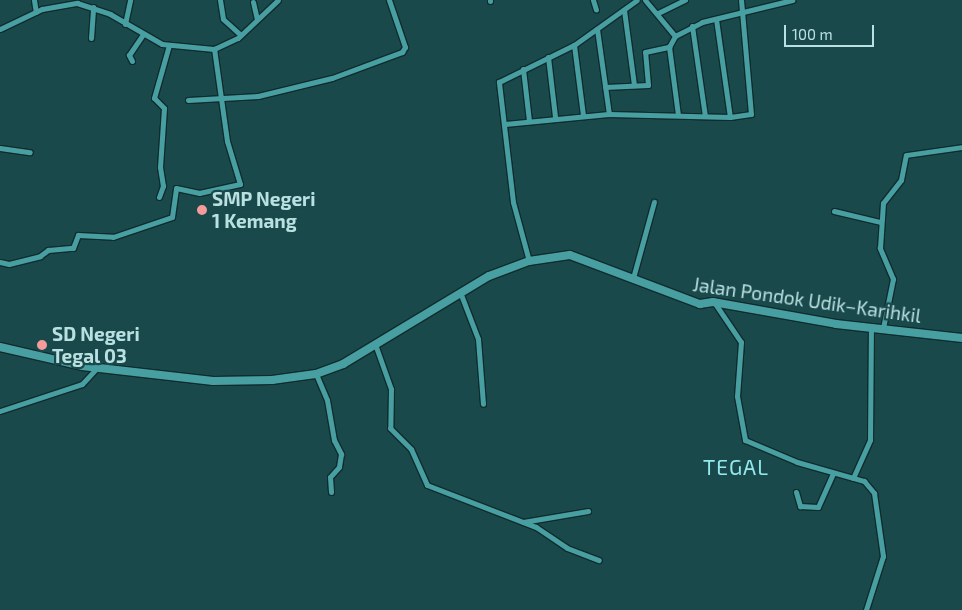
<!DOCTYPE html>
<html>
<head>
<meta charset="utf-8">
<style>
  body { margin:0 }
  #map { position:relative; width:962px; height:610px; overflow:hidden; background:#1a494b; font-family:"Exo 2",sans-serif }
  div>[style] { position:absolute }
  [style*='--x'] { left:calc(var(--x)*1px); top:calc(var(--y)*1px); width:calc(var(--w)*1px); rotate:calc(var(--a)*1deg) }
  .roads { filter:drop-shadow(1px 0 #112c2d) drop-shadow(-1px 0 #112c2d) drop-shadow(0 1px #112c2d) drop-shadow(0 -1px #112c2d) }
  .minor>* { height:5px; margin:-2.5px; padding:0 2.5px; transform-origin:2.5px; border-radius:2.5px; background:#489fa2 }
  .tertiary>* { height:8px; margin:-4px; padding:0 4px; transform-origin:4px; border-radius:4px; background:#489fa2 }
  .dots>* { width:14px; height:14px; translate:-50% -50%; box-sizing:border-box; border:2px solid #1a494b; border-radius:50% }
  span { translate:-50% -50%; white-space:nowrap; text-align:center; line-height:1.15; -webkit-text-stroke:4.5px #1a494b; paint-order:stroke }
  .poi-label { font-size:19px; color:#b9e1e2; font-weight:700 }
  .left { translate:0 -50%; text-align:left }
  .street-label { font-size:19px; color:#b9e1e2 }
  .quarter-label { font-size:21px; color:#93e9ed; letter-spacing:1px }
  .scale { position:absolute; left:784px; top:25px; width:90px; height:22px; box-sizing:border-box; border:2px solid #b9e1e2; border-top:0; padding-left:6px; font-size:15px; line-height:18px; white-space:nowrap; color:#b9e1e2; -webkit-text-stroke:4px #1a494b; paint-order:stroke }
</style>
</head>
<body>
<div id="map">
  <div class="roads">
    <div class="minor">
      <i style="--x:34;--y:0;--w:12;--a:81"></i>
      <i style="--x:220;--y:0;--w:19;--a:81"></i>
      <i style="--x:223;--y:19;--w:24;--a:42"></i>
      <i style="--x:490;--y:0;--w:1;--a:90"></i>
      <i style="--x:593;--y:0;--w:10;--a:73"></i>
      <i style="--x:645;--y:0;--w:47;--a:50.2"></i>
      <i style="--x:253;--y:2;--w:17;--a:77"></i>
      <i style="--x:624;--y:10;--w:76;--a:82.4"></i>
      <i style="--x:658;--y:13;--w:30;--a:-26"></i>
      <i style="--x:716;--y:19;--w:99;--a:81.9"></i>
      <i style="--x:125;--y:24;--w:25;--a:-78"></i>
      <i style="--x:692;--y:26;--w:91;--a:81.8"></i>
      <i style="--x:0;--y:29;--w:47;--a:-25.5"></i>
      <i style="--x:42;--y:9;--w:36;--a:-10"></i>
      <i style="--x:77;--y:3;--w:35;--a:18"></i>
      <i style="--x:110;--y:14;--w:60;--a:30"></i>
      <i style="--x:162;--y:44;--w:52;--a:5.5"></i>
      <i style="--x:214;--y:49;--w:26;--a:-25"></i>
      <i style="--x:238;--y:38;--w:55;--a:-43.5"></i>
      <i style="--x:597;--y:29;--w:86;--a:82"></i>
      <i style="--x:91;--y:38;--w:31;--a:-86"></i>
      <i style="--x:574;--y:45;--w:71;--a:82.7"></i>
      <i style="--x:548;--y:57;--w:60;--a:83.3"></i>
      <i style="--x:132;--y:61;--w:7;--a:-117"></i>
      <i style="--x:129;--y:55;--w:25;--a:-56"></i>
      <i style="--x:523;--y:69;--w:52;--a:83.4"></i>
      <i style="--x:605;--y:87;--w:43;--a:-2.7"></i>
      <i style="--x:648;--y:85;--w:33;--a:-95"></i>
      <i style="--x:645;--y:52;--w:25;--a:-12"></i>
      <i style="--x:188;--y:100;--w:70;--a:-3.3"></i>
      <i style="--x:258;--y:96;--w:76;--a:-13.7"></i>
      <i style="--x:332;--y:78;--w:75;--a:-20.4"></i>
      <i style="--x:402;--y:52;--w:6;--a:-59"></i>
      <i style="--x:405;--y:47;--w:50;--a:-108.8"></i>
      <i style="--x:678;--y:115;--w:69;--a:-97.5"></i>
      <i style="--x:669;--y:47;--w:13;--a:-61"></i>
      <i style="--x:675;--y:36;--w:30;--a:-27"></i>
      <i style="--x:702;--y:22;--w:93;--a:-13.7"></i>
      <i style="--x:505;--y:124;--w:104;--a:-5.5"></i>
      <i style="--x:609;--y:114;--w:121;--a:1.4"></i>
      <i style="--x:730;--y:117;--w:21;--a:-8"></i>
      <i style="--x:751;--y:114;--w:114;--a:-95"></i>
      <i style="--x:0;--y:148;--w:30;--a:8"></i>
      <i style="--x:159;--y:197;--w:12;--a:-70"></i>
      <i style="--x:163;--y:186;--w:19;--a:-99"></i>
      <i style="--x:160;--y:167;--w:59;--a:-86.1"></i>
      <i style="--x:164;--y:108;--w:14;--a:-135"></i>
      <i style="--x:154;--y:98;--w:55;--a:-74.2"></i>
      <i style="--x:834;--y:211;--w:47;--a:13.4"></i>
      <i style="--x:529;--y:261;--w:61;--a:-105.2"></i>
      <i style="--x:513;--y:202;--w:121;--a:-96.7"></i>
      <i style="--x:499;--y:82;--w:84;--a:-26.3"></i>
      <i style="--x:574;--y:45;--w:77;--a:-35.5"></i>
      <i style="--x:0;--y:262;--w:9;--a:13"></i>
      <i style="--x:9;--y:264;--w:32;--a:-14"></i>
      <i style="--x:40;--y:256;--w:10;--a:-37"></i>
      <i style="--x:48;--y:250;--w:25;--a:-5"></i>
      <i style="--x:73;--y:248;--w:14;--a:-69"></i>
      <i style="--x:78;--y:235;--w:35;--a:3"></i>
      <i style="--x:113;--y:237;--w:62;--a:-18.7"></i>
      <i style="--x:172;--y:217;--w:29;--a:-82"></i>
      <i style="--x:176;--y:188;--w:24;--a:12"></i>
      <i style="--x:199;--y:193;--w:42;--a:-12.4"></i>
      <i style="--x:240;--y:184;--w:45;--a:-106.8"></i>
      <i style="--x:227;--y:141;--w:93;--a:-98"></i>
      <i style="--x:633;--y:278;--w:79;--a:-74.6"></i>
      <i style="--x:460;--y:292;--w:50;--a:69"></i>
      <i style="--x:478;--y:339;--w:65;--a:85.6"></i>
      <i style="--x:714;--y:302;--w:48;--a:56"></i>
      <i style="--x:741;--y:342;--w:54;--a:94.2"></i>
      <i style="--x:737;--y:396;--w:45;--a:79.7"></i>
      <i style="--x:745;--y:440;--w:56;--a:22.9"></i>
      <i style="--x:797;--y:462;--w:70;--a:15.8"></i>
      <i style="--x:864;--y:481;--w:16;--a:50"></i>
      <i style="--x:874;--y:493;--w:64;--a:81.9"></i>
      <i style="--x:883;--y:556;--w:57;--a:107.5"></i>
      <i style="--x:883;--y:328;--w:50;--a:-78.5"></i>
      <i style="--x:893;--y:279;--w:34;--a:-113"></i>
      <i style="--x:880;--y:248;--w:45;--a:-86.2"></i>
      <i style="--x:883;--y:203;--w:29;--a:-52"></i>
      <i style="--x:901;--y:180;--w:25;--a:-79"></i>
      <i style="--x:906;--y:155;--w:57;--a:-8.1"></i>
      <i style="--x:375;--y:344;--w:48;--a:70.4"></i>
      <i style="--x:391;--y:389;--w:39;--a:91"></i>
      <i style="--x:390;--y:428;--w:30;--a:45"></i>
      <i style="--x:411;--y:449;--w:39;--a:66"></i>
      <i style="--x:427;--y:485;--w:117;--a:21.1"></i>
      <i style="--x:536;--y:527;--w:37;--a:34"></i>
      <i style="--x:567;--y:548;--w:34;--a:21"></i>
      <i style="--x:316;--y:374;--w:28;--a:67"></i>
      <i style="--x:327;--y:400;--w:41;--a:80.1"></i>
      <i style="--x:334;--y:440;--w:16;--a:63"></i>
      <i style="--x:341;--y:454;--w:13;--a:99"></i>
      <i style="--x:339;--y:467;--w:13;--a:132"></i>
      <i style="--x:330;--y:477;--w:15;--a:86"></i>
      <i style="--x:0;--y:411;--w:86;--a:-18.2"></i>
      <i style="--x:82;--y:384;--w:22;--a:-47"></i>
      <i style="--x:853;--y:478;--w:42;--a:-65.9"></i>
      <i style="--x:870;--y:440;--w:113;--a:-89.5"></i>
      <i style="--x:796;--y:492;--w:15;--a:74"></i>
      <i style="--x:800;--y:506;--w:18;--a:3"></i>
      <i style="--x:818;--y:507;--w:36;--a:-66"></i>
      <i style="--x:523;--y:522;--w:66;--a:-9.6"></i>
    </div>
    <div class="tertiary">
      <i style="--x:0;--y:347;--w:84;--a:13"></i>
      <i style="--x:82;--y:366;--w:132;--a:6.5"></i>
      <i style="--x:213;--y:381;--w:59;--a:-1"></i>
      <i style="--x:272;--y:380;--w:44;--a:-7.8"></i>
      <i style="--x:316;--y:374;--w:29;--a:-20"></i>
      <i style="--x:343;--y:364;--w:170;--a:-31.1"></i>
      <i style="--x:489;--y:276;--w:43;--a:-20.6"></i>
      <i style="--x:529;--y:261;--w:41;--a:-8.3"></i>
      <i style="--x:570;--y:255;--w:139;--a:20.7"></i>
      <i style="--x:700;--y:304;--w:13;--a:-9"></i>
      <i style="--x:713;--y:302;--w:125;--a:10.1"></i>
      <i style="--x:836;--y:324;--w:127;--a:6.3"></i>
    </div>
  </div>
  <div class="dots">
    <i style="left:202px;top:210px;background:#f59b9c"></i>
    <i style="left:42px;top:345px;background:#f59b9c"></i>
  </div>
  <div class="poi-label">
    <span class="left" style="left:212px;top:210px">SMP Negeri<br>1 Kemang</span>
    <span class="left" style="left:52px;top:345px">SD Negeri<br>Tegal 03</span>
  </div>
  <div class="street-label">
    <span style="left:807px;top:300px;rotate:8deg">Jalan Pondok Udik–Karihkil</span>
  </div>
  <div class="quarter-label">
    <span style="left:736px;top:467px">TEGAL</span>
  </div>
  <div class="scale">100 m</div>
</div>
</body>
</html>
